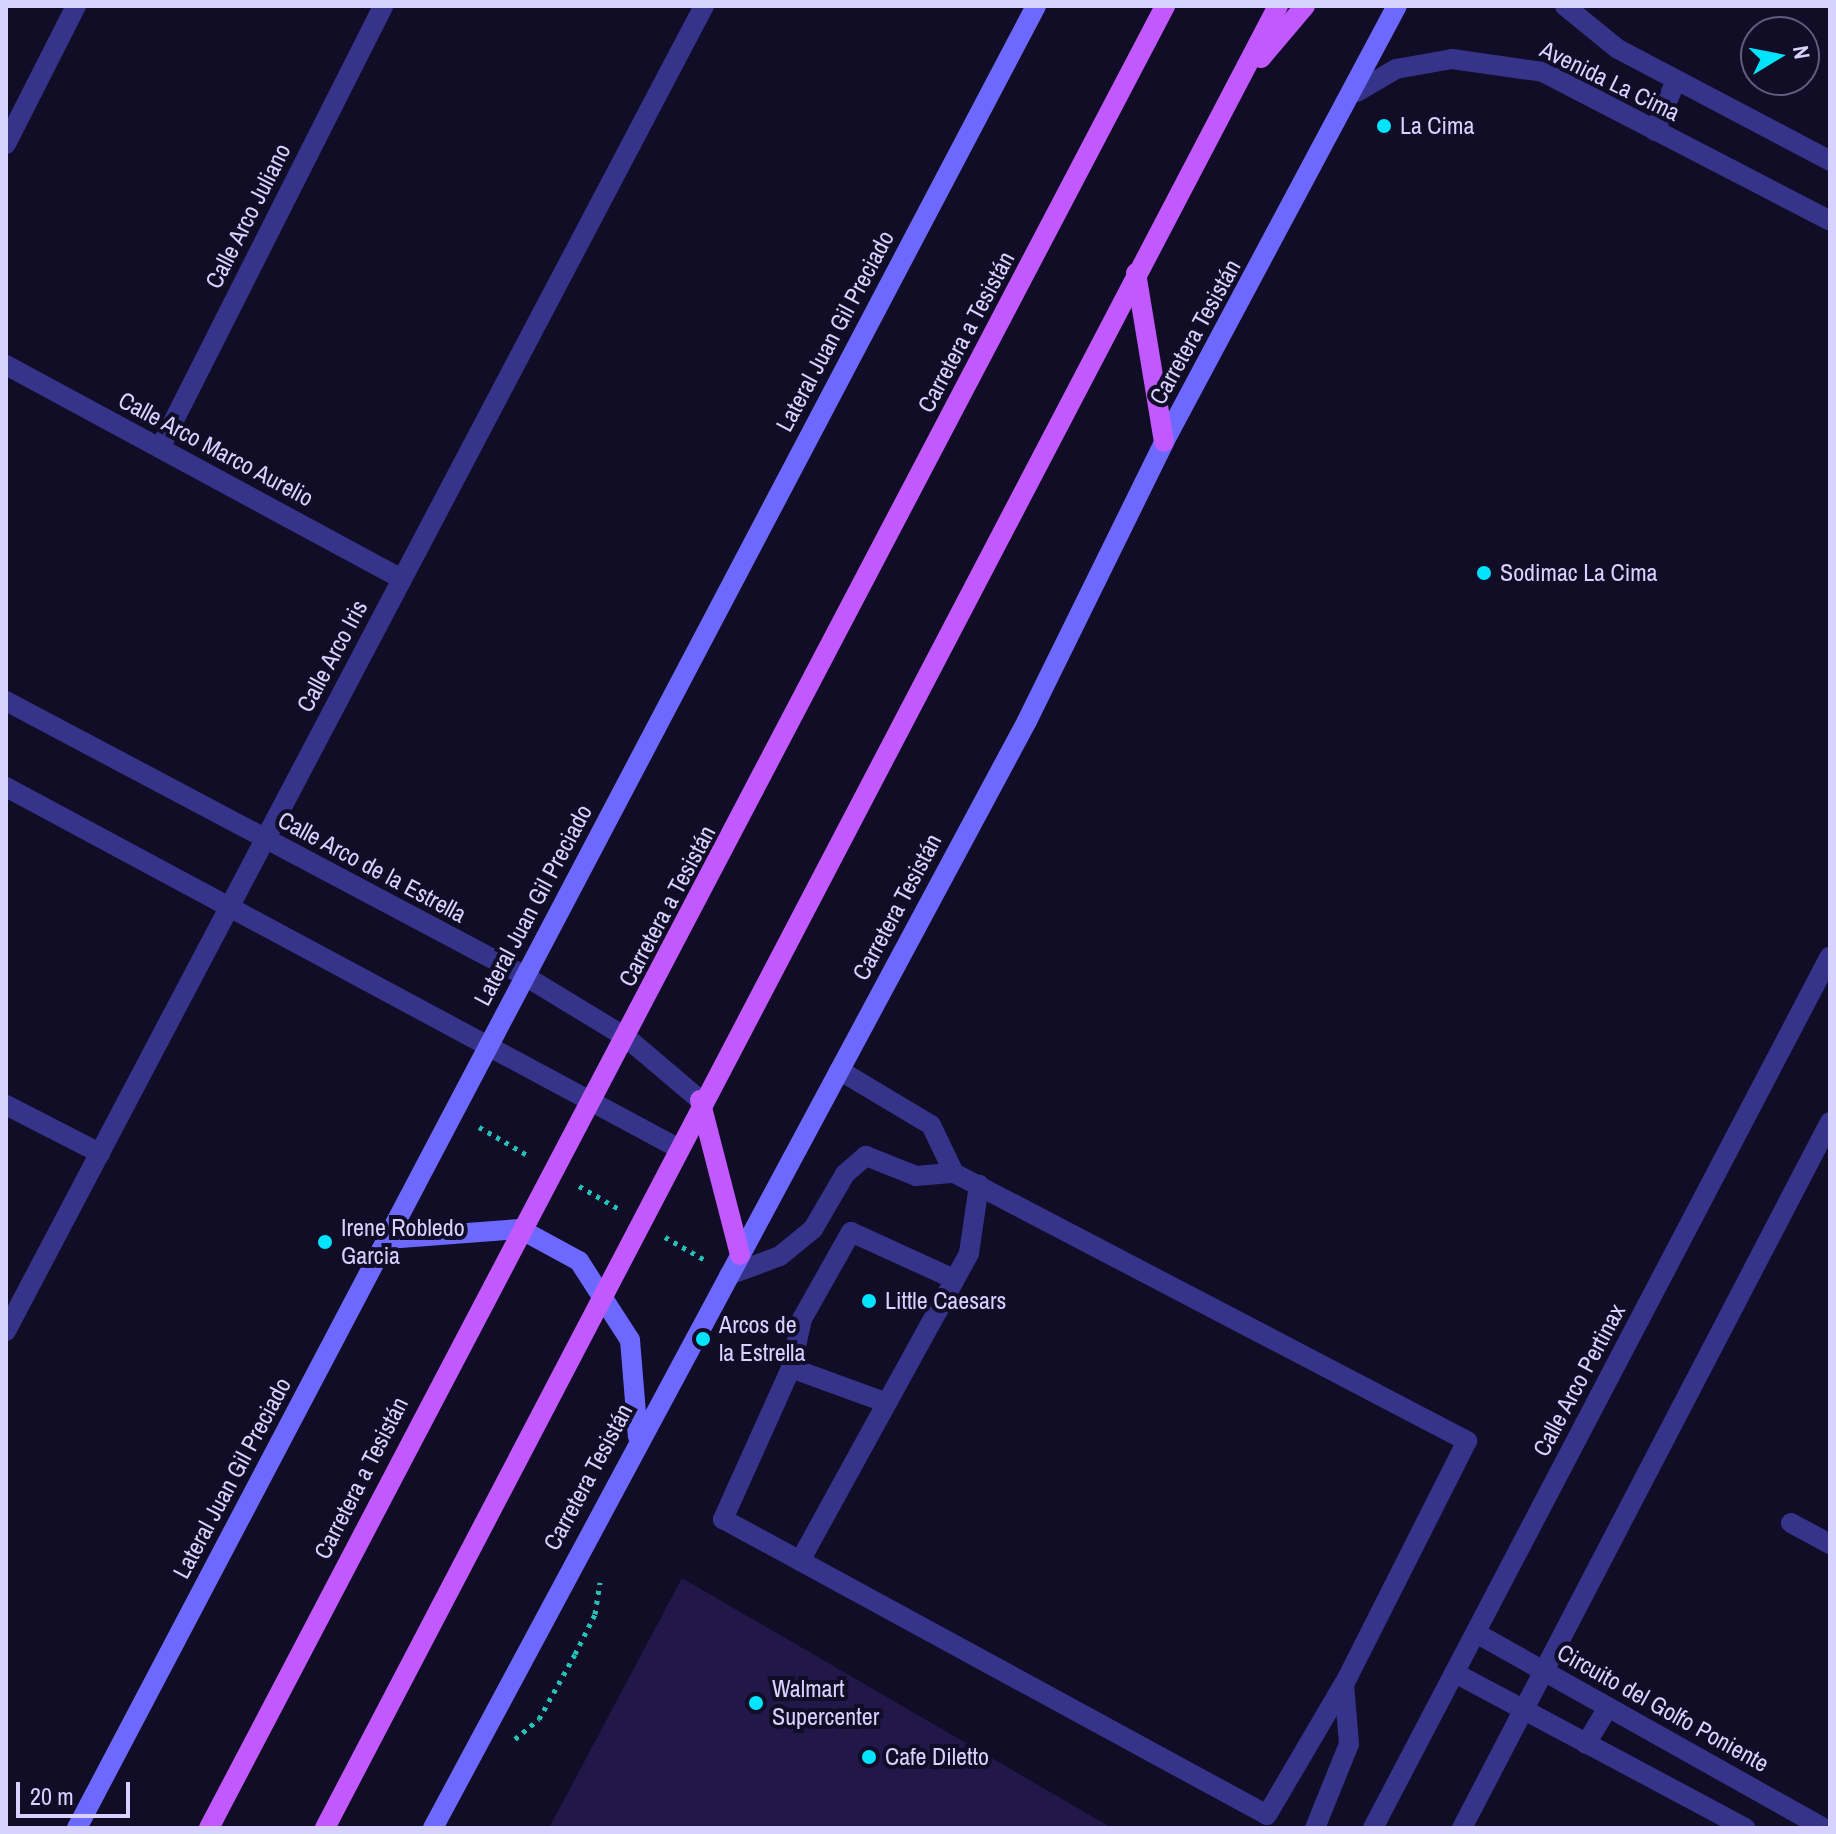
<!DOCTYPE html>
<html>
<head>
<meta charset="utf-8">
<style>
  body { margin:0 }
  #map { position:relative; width:1836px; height:1834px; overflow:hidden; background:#110d27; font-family:"Archivo Narrow",sans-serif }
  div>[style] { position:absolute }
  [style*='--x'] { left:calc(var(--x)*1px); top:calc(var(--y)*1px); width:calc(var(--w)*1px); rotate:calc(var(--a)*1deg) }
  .building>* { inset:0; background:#211749 }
  .path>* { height:5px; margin-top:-2.5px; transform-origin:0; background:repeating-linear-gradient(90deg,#23c2b9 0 4px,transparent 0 10px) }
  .lane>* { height:20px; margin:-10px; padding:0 10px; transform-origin:10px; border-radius:10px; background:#36338a }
  .street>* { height:20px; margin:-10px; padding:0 10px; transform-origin:10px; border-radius:10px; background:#36338a }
  .secondary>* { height:20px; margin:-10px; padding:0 10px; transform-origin:10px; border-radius:10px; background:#6d69ff }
  .primary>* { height:20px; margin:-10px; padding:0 10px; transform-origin:10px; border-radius:10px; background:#c159ff }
  .dots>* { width:22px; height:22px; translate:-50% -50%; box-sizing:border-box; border:4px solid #110d27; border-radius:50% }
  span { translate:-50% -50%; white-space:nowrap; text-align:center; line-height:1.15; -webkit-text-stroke:8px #110d27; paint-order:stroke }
  .street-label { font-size:24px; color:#d7d2ff }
  .poi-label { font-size:24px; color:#d7d2ff }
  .left { translate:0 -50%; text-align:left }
  .frame { position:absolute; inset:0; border:8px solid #d7d2ff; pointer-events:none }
  .north { position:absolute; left:1740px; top:16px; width:80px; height:80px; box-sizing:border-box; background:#110d27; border:2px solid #605c7d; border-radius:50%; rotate:80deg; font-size:22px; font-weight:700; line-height:32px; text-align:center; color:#d7d2ff }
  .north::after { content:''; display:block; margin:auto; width:28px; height:36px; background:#00e4fd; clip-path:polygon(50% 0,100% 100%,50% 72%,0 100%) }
  .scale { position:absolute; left:16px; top:1782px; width:114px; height:36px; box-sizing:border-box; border:4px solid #d7d2ff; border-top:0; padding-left:10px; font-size:24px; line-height:28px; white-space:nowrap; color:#d7d2ff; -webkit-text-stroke:6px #110d27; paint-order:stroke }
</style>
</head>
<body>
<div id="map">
  <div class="building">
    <i style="clip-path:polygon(682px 1578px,1112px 1828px,549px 1828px)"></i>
  </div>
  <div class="path">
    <i style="--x:479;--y:1127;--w:58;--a:30.1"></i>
    <i style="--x:579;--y:1186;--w:46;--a:29.9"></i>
    <i style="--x:665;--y:1237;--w:46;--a:29.9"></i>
    <i style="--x:515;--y:1739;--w:31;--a:-40"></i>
    <i style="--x:539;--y:1719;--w:74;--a:-61"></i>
    <i style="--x:575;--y:1654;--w:45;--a:-63.4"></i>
    <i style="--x:595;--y:1614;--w:32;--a:-81"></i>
  </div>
  <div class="lane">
    <i style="--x:954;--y:1173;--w:579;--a:27.58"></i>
    <i style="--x:1467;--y:1441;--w:272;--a:116.8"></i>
    <i style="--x:1344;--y:1684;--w:60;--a:85.2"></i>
    <i style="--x:1349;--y:1744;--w:91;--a:112"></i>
    <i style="--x:729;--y:1275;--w:54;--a:-20.4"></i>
    <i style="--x:780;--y:1256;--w:43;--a:-39.3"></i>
    <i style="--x:813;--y:1229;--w:64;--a:-59.8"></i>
    <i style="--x:845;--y:1174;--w:28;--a:-41"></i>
    <i style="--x:866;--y:1156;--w:54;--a:21.8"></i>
    <i style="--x:916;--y:1176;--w:38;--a:-5"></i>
    <i style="--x:954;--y:1173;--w:53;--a:-115.6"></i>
    <i style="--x:931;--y:1125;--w:107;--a:-149.1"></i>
    <i style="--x:954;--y:1279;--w:113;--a:-155.5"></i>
    <i style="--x:851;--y:1232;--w:100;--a:119.4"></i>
    <i style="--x:802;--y:1319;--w:50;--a:102.7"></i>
    <i style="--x:791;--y:1368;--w:166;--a:114.2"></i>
    <i style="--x:723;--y:1519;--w:619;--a:28.55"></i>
    <i style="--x:1267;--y:1815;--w:152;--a:-59.6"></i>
    <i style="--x:791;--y:1368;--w:102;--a:20"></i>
    <i style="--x:800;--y:1561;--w:351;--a:-61.2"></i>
    <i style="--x:969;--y:1253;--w:69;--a:-81.6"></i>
  </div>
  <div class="street">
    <i style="--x:1565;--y:6;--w:68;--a:39.1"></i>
    <i style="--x:1618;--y:49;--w:240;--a:27.8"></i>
    <i style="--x:1357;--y:92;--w:45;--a:-30.5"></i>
    <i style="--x:1396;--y:69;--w:57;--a:-10.1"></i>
    <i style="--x:1452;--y:59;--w:92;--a:8.1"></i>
    <i style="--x:1543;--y:72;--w:323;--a:27.4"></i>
    <i style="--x:1655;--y:131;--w:55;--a:-67.6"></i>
    <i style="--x:6;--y:144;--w:155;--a:-63.1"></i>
    <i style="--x:6;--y:365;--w:450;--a:28.4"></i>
    <i style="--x:160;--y:448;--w:495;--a:-63.2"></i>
    <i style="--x:6;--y:701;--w:587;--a:27.92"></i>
    <i style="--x:525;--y:976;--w:119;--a:31.3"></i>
    <i style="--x:627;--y:1038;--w:96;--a:40.3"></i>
    <i style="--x:6;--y:787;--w:761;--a:28.25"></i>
    <i style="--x:6;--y:1105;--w:106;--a:27.1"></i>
    <i style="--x:6;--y:1331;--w:1498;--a:-62.22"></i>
    <i style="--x:1791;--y:1523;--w:44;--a:28.3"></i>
    <i style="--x:1476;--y:1633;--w:399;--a:29.3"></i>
    <i style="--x:1455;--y:1673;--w:329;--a:28.1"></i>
    <i style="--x:1586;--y:1744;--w:43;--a:-59.3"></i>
    <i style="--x:1373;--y:1828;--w:984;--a:-62.34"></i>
    <i style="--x:1462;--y:1828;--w:796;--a:-62.47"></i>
  </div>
  <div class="secondary">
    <i style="--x:387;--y:1239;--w:133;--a:-4.3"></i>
    <i style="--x:520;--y:1229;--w:67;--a:28.5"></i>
    <i style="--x:579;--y:1261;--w:94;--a:57.2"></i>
    <i style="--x:630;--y:1340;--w:97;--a:85.3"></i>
    <i style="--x:77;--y:1828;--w:2059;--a:-62.24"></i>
    <i style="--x:433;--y:1828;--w:1256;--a:-61.78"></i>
    <i style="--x:1027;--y:721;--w:311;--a:-63.8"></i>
    <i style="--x:1164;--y:442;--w:494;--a:-61.9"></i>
  </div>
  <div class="primary">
    <i style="--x:1261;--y:58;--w:68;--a:-49.8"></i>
    <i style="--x:1136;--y:273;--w:171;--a:80.6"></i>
    <i style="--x:700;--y:1100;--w:160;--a:75.5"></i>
    <i style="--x:209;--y:1828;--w:2058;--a:-62.31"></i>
    <i style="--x:325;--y:1828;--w:2056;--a:-62.39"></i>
  </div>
  <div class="dots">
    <i style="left:1384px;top:126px;background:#00e4fd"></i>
    <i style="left:1484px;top:573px;background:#00e4fd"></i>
    <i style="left:325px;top:1242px;background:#00e4fd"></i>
    <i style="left:869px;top:1301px;background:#00e4fd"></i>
    <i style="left:703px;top:1339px;background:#00e4fd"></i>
    <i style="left:756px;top:1703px;background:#00e4fd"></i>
    <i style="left:869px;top:1757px;background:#00e4fd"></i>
  </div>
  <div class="street-label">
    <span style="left:1610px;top:81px;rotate:26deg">Avenida La Cima</span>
    <span style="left:248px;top:216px;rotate:-63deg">Calle Arco Juliano</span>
    <span style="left:835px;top:331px;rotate:-62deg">Lateral Juan Gil Preciado</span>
    <span style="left:966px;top:332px;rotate:-62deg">Carretera a Tesistán</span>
    <span style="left:1195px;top:332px;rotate:-61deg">Carretera Tesistán</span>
    <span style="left:216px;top:449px;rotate:28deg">Calle Arco Marco Aurelio</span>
    <span style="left:332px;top:656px;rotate:-62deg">Calle Arco Iris</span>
    <span style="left:372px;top:867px;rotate:28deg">Calle Arco de la Estrella</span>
    <span style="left:533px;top:905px;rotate:-62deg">Lateral Juan Gil Preciado</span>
    <span style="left:667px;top:906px;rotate:-62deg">Carretera a Tesistán</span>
    <span style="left:897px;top:907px;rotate:-62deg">Carretera Tesistán</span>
    <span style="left:1579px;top:1380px;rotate:-62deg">Calle Arco Pertinax</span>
    <span style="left:588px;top:1477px;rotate:-62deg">Carretera Tesistán</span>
    <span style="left:232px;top:1478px;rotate:-62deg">Lateral Juan Gil Preciado</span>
    <span style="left:361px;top:1478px;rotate:-63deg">Carretera a Tesistán</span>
    <span style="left:1663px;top:1708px;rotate:29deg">Circuito del Golfo Poniente</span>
  </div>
  <div class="poi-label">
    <span class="left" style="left:1400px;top:126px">La Cima</span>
    <span class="left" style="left:1500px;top:573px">Sodimac La Cima</span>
    <span class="left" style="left:341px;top:1242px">Irene Robledo<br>Garcia</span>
    <span class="left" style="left:885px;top:1301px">Little Caesars</span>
    <span class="left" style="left:719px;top:1339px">Arcos de<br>la Estrella</span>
    <span class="left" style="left:772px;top:1703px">Walmart<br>Supercenter</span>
    <span class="left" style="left:885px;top:1757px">Cafe Diletto</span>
  </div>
  <div class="frame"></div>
  <div class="north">N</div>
  <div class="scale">20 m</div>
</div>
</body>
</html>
